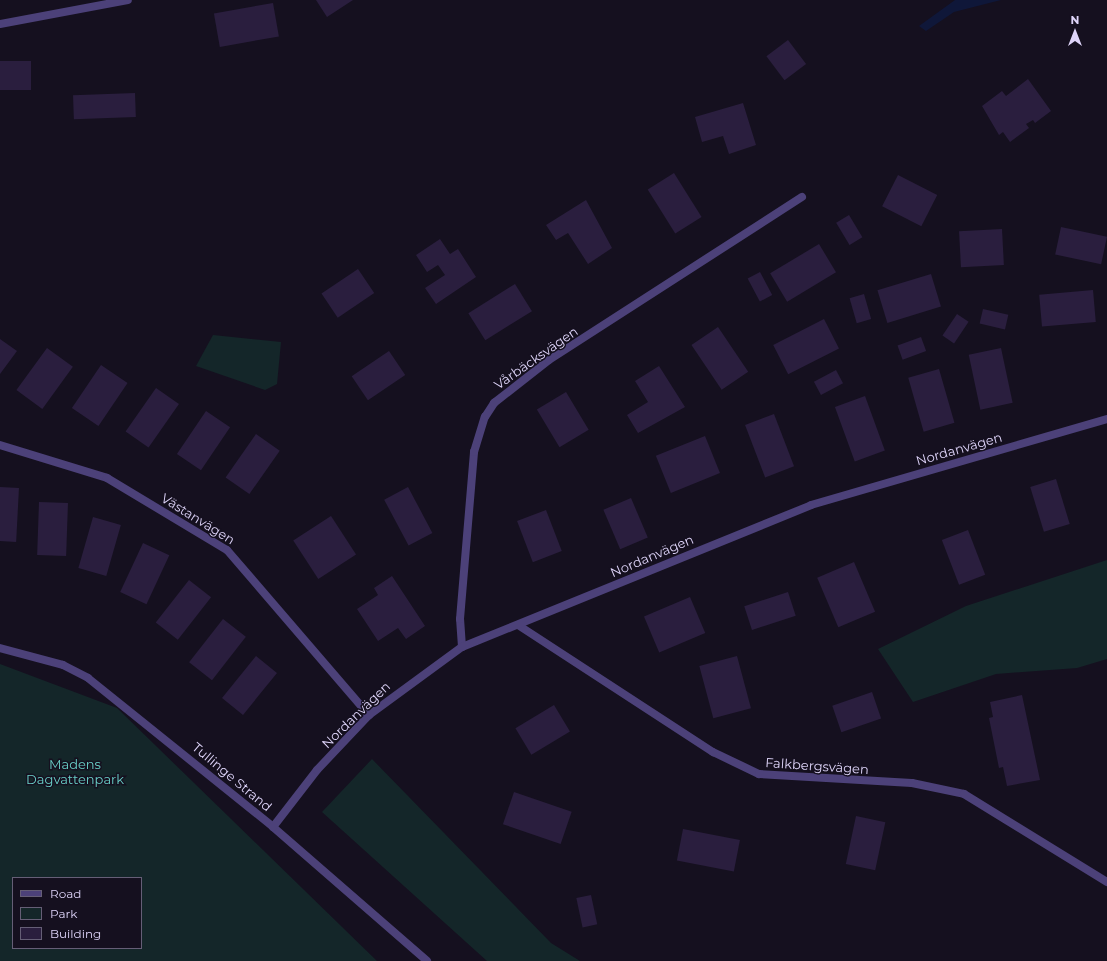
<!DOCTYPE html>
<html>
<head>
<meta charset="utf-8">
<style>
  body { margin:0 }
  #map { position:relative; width:1107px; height:961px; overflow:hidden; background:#15101f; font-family:Montserrat,sans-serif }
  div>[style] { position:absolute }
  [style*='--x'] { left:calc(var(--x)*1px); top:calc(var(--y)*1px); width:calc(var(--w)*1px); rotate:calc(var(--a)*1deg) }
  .green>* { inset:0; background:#142629 }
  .water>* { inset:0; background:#0f1739 }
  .building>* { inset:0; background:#2a1e3e; transform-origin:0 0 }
  .lane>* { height:8px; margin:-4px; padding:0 4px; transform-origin:4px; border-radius:4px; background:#4c4179 }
  .street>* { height:8px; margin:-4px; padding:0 4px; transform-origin:4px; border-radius:4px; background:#4c4179 }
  span { translate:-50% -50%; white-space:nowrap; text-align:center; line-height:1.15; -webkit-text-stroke:3px #15101f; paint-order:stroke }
  .street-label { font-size:13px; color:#ded4f9 }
  .park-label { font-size:13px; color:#69d0c8 }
  .legend { position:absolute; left:12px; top:877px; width:130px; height:72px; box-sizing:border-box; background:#15101f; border:1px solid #655e76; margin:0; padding:5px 7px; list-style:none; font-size:12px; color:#ded4f9 }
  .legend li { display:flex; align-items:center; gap:8px; height:20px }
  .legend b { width:20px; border:1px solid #655e76 }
  .north { position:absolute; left:1055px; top:12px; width:40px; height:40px; -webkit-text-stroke:3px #15101f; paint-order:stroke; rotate:0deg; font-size:11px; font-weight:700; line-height:16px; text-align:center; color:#ded4f9 }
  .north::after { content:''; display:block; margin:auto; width:14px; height:18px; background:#ded4f9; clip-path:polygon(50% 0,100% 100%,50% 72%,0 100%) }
</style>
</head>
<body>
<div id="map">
  <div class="green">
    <i style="clip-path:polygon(213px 335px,281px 342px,277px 384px,265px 390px,196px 366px)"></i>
    <i style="clip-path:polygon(1107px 560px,1107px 659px,1077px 668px,996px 674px,913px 702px,878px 649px,966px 606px)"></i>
    <i style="clip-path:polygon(evenodd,0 664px,117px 708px,377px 961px,0 961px,0 664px,13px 878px,141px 878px,141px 948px,13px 948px,13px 878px)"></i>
    <i style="clip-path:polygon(372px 759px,551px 943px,580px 961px,487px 961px,322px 812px)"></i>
  </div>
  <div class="water">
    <i style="clip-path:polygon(955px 0,1001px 0,954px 12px,926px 31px,919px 26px)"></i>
  </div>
  <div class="building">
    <i style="clip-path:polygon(316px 0,353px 0,327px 17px)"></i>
    <i style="left:273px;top:3px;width:34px;height:60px;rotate:80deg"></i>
    <i style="left:788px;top:40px;width:30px;height:27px;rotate:53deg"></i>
    <i style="left:0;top:61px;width:31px;height:29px"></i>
    <i style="clip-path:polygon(1028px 79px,1051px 111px,1035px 123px,1033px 120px,1026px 124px,1029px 128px,1010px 142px,1003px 132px,999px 135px,982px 106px,1002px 91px,1006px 96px)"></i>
    <i style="left:135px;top:93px;width:24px;height:62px;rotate:88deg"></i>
    <i style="clip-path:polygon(743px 103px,756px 145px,729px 154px,723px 136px,702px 142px,695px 117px)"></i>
    <i style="left:674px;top:173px;width:52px;height:31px;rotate:58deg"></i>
    <i style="left:898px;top:175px;width:44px;height:35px;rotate:27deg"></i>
    <i style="clip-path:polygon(586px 200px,612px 248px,588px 264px,568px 233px,556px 240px,546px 225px)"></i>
    <i style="left:849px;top:215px;width:26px;height:15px;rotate:59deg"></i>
    <i style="left:1061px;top:227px;width:47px;height:28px;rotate:12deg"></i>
    <i style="left:1002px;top:229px;width:36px;height:43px;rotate:87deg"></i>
    <i style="clip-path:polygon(440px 239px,450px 254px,458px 249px,476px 277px,436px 304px,425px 288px,445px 275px,438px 265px,427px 272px,416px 255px)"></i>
    <i style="left:819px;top:244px;width:33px;height:57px;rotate:59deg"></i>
    <i style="left:358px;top:269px;width:29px;height:44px;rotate:56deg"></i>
    <i style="left:760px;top:272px;width:26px;height:14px;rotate:62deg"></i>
    <i style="left:931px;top:274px;width:34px;height:56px;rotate:73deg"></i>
    <i style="left:515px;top:284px;width:32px;height:55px;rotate:58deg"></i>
    <i style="left:1093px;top:290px;width:32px;height:54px;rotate:85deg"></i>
    <i style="left:864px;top:294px;width:26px;height:15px;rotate:74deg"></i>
    <i style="left:983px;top:309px;width:26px;height:15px;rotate:13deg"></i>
    <i style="left:957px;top:314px;width:14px;height:26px;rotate:34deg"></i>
    <i style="left:824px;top:319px;width:33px;height:57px;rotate:63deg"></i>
    <i style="left:718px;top:327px;width:54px;height:32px;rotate:56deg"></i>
    <i style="left:921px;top:337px;width:15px;height:25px;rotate:70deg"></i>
    <i style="clip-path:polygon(0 339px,17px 351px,0 374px)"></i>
    <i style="left:47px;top:348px;width:32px;height:52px;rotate:36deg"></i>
    <i style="left:1001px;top:348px;width:56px;height:33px;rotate:78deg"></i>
    <i style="left:389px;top:351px;width:29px;height:45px;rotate:56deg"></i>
    <i style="left:101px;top:365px;width:32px;height:52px;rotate:34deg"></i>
    <i style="clip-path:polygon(659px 366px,685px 407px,638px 433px,627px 415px,648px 402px,635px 381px)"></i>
    <i style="left:939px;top:369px;width:56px;height:32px;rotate:74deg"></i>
    <i style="left:836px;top:370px;width:15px;height:25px;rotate:62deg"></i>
    <i style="left:156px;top:388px;width:28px;height:53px;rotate:35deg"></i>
    <i style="left:566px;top:392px;width:44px;height:34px;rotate:59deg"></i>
    <i style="left:865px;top:396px;width:58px;height:32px;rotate:70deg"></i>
    <i style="left:206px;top:411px;width:29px;height:52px;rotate:34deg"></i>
    <i style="left:774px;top:414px;width:56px;height:31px;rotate:69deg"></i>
    <i style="left:256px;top:434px;width:29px;height:53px;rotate:35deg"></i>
    <i style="left:705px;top:436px;width:40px;height:53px;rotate:68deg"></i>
    <i style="left:1056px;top:479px;width:47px;height:27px;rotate:73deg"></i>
    <i style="left:0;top:487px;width:19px;height:54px;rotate:3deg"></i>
    <i style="left:408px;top:487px;width:52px;height:27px;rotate:62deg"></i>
    <i style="left:631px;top:498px;width:43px;height:30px;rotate:67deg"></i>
    <i style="left:39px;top:502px;width:29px;height:53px;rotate:2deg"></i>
    <i style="left:546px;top:510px;width:44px;height:31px;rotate:69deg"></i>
    <i style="left:331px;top:516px;width:46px;height:45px;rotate:57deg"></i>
    <i style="left:93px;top:517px;width:29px;height:53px;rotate:16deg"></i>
    <i style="left:968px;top:530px;width:48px;height:28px;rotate:69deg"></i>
    <i style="left:143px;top:543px;width:29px;height:54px;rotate:25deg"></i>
    <i style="left:854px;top:562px;width:54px;height:40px;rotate:67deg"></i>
    <i style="clip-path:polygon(392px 576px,425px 626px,406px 639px,398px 628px,378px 641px,357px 609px,378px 595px,374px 588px)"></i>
    <i style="left:189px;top:580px;width:28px;height:54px;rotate:38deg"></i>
    <i style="left:788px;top:592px;width:25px;height:46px;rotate:72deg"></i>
    <i style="left:690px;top:597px;width:39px;height:50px;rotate:67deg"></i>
    <i style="left:223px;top:619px;width:29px;height:55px;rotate:38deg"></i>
    <i style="left:256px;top:656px;width:27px;height:54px;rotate:39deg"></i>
    <i style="left:737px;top:656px;width:54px;height:39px;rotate:75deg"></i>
    <i style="left:872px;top:692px;width:28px;height:42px;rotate:71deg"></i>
    <i style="clip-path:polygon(1022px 695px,1040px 780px,1007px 786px,1003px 767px,999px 768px,989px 718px,993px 717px,990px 702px)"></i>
    <i style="left:554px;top:705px;width:31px;height:45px;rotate:59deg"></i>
    <i style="left:514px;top:792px;width:61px;height:34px;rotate:19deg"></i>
    <i style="left:856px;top:816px;width:30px;height:49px;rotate:12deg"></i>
    <i style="left:683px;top:829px;width:58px;height:32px;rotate:11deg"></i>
    <i style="left:591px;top:895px;width:30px;height:15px;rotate:78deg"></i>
  </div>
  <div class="lane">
    <i style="--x:462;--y:647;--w:28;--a:-94"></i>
    <i style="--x:460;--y:619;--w:168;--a:-85.2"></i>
    <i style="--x:474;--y:452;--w:37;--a:-73"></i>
    <i style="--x:485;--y:417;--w:17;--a:-57"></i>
    <i style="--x:494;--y:403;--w:70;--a:-38"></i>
    <i style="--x:549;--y:360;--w:301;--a:-32.8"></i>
  </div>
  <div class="street">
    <i style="--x:0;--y:24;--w:130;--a:-10.6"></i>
    <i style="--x:0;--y:445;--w:112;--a:17.1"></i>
    <i style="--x:107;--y:478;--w:140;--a:31"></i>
    <i style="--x:227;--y:550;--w:218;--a:49.3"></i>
    <i style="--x:518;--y:625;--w:233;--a:33.1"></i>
    <i style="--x:713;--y:752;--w:51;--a:25.6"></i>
    <i style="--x:759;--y:774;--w:153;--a:3.4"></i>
    <i style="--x:912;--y:783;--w:53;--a:11.9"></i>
    <i style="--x:964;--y:794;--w:168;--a:31.6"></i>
    <i style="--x:0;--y:648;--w:65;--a:15.1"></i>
    <i style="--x:63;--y:665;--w:28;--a:27"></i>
    <i style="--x:88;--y:678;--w:238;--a:38.8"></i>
    <i style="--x:273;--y:827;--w:204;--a:41"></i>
    <i style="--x:273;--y:827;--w:72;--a:-52.3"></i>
    <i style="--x:317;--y:770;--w:76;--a:-46.6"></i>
    <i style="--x:369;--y:715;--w:115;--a:-36.2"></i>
    <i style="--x:462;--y:647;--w:377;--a:-22.1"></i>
    <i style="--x:811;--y:505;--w:308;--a:-16.2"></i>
  </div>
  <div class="street-label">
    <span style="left:536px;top:358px;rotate:-35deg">Vårbäcksvägen</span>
    <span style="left:959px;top:449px;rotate:-16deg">Nordanvägen</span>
    <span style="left:198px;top:519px;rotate:32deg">Västanvägen</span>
    <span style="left:652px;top:556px;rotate:-23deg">Nordanvägen</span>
    <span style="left:356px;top:715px;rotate:-44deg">Nordanvägen</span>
    <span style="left:817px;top:766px;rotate:4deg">Falkbergsvägen</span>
    <span style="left:232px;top:777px;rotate:40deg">Tullinge Strand</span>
  </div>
  <div class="park-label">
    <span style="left:75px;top:772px">Madens<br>Dagvattenpark</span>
  </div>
  <ul class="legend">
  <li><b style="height:5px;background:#4c4179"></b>Road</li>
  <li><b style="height:11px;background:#142629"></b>Park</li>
  <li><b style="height:11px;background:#2a1e3e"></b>Building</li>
  </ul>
  <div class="north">N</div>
</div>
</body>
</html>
